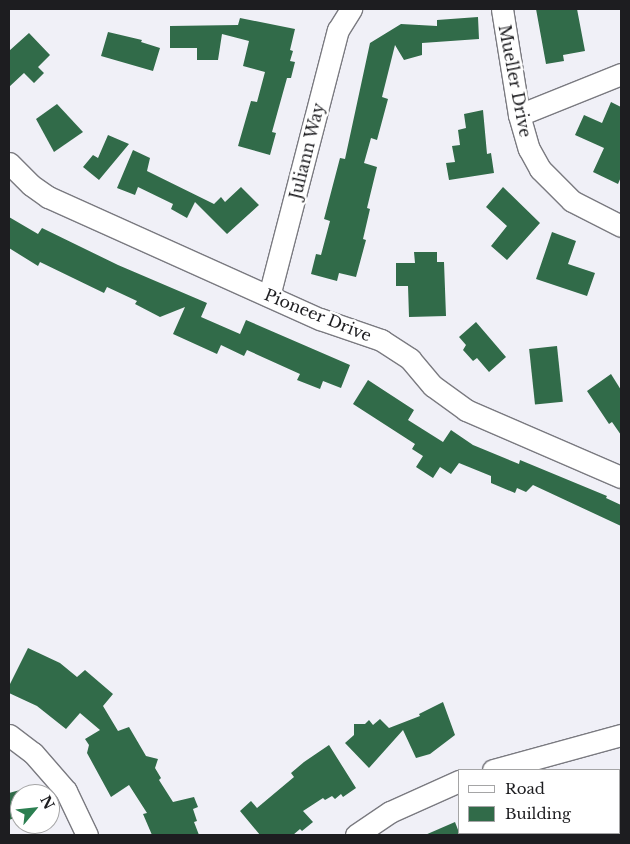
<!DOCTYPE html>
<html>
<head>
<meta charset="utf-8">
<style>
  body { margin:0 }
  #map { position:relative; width:630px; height:844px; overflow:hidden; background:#f0f0f7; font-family:"Libre Baskerville",serif }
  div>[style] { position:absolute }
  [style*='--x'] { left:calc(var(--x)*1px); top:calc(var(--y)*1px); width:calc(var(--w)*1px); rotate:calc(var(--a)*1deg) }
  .building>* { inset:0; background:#316b49; transform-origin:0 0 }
  .roads { filter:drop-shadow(1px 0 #7a7a80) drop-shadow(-1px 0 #7a7a80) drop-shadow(0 1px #7a7a80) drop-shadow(0 -1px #7a7a80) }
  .minor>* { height:21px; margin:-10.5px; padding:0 10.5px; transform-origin:10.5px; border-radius:10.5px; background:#fff }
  span { translate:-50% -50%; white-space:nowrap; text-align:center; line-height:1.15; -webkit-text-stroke:5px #fff; paint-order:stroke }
  .street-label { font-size:16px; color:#1d1d20 }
  .frame { position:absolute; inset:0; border:10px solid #1d1d20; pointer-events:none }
  .legend { position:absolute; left:458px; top:769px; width:162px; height:65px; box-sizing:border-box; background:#fff; border:1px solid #a5a5a6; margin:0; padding:6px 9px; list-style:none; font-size:15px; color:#1d1d20 }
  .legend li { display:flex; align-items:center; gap:10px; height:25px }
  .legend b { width:25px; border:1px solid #a5a5a6 }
  .north { position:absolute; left:10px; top:784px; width:50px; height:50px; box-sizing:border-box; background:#fff; border:1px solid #a5a5a6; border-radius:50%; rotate:62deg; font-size:14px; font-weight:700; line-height:20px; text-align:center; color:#1d1d20 }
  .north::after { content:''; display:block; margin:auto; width:18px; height:22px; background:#2c7f51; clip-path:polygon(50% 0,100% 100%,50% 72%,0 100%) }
</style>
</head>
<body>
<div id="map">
  <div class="building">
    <i style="clip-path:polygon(536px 9px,577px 9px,585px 51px,563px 55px,564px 61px,546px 64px)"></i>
    <i style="clip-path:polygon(478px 17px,479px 39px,422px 43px,422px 55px,404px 60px,395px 45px,382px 97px,388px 99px,377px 140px,371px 138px,364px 163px,377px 167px,367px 208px,370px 209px,363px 239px,366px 240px,356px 277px,339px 273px,337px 281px,311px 274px,316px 254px,321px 255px,330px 221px,324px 219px,340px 158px,345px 159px,370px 43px,401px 24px,437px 26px,437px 20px)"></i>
    <i style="clip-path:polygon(240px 18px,295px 29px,290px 50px,293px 51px,290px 61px,295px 62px,291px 78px,287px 78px,272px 132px,276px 133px,270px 155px,238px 146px,251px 101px,257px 102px,265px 72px,243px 66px,249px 41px,222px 34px,218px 60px,197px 60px,197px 48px,170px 48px,170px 26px,238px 25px)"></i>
    <i style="clip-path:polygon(108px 32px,142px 40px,141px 42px,160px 48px,153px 71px,101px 56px)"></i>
    <i style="clip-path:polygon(29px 33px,50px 55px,38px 67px,44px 73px,34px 83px,24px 73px,9px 87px,9px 51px)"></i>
    <i style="clip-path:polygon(611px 102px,621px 107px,621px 177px,618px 184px,593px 172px,604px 148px,575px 135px,584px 115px,602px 123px)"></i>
    <i style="clip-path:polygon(57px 104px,83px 132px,54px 152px,36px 119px)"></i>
    <i style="clip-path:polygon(483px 110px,487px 154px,491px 153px,494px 173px,449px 180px,446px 163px,455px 162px,452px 146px,460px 145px,458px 130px,466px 128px,464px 114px)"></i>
    <i style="clip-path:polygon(108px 135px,129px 144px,99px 180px,83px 167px,93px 155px,98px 158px)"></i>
    <i style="clip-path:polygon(133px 150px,150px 158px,147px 171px,214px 204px,221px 197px,225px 202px,241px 187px,259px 205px,227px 234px,195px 202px,187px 218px,171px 209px,173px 204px,138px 187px,135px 195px,117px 188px)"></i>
    <i style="clip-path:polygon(503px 187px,540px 223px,507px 260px,491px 246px,507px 226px,486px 207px)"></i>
    <i style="clip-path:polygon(9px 217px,38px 234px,42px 228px,118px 265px,207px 303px,201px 317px,240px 334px,246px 320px,350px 365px,341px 388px,323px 381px,320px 389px,297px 380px,300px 374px,247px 350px,244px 356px,221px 345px,217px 354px,173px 334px,185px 307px,160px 317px,135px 304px,137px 301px,107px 287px,104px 293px,40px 262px,38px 266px,9px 248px)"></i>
    <i style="clip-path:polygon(552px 232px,576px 241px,568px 264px,595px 273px,587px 296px,536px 279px)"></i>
    <i style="clip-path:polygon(414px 252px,437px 252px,437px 262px,444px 262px,446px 316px,409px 317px,408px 286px,396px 286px,396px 263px,415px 263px)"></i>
    <i style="clip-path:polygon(476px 322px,506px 357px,489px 372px,477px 358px,473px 361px,463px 350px,466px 345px,459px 337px)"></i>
    <i style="left:557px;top:346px;width:56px;height:28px;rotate:84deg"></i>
    <i style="clip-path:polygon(611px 374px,621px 390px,621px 435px,612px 422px,609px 424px,587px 391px)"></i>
    <i style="clip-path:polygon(368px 380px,414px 410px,408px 420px,443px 442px,451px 430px,473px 445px,519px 464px,520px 460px,607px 496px,606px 498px,621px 505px,621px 526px,533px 485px,526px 492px,517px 488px,515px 493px,491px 483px,491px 476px,459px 463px,451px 474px,440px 467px,433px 478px,416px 467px,423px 456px,412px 449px,415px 444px,353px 404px)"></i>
    <i style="clip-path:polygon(28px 648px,60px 663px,77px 677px,85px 670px,113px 694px,103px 706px,118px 731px,129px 727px,146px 756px,158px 759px,155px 768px,161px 778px,159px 780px,173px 802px,194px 797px,198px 807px,193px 809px,197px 821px,194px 822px,199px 835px,152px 835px,143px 814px,147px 813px,129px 785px,111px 797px,87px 753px,89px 745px,85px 739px,100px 730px,80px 713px,66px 729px,37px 706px,9px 693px,9px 686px)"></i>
    <i style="clip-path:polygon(443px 702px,455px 735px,430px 754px,416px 758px,403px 730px,369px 768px,345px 743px,354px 735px,354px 724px,365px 724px,369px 720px,373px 725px,380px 719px,389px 728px,420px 716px,419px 714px)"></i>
    <i style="clip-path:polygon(329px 745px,356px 788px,343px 797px,341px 794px,335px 799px,332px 796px,325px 800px,323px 798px,303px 811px,313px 822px,302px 831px,300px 829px,293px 835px,260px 835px,240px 811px,251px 801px,257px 808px,294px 777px,291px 773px,304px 762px)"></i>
    <i style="clip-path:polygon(20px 790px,20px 816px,9px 820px,9px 793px)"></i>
    <i style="clip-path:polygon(455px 822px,460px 835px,425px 835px)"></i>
  </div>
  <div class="roads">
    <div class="minor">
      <i style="--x:502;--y:9;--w:107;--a:80.9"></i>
      <i style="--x:519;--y:115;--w:35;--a:74"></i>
      <i style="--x:529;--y:149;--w:23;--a:61"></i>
      <i style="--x:540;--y:169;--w:45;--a:45"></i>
      <i style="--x:572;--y:201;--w:55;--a:27"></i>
      <i style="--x:519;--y:115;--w:110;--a:-21.9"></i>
      <i style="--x:9;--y:163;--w:31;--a:45"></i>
      <i style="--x:31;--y:185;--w:21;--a:35"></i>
      <i style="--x:48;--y:197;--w:298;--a:24.2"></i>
      <i style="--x:320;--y:319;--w:65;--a:19"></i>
      <i style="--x:381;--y:340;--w:35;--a:33"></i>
      <i style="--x:410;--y:359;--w:35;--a:50"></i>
      <i style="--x:433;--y:386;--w:41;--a:36"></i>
      <i style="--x:466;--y:410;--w:169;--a:23.4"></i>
      <i style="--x:269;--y:296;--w:275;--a:-75.5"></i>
      <i style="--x:338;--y:30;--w:25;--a:-58"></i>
      <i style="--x:9;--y:735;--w:30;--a:37"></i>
      <i style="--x:33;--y:753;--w:50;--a:49"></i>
      <i style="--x:66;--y:791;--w:49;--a:64.5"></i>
      <i style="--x:493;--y:770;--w:133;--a:-15.3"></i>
      <i style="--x:356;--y:835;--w:41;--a:-34.1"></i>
      <i style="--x:390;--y:812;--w:76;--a:-24.2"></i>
    </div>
  </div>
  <div class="street-label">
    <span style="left:515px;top:81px;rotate:79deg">Mueller Drive</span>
    <span style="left:307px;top:151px;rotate:-76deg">Juliann Way</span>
    <span style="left:318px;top:315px;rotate:22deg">Pioneer Drive</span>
  </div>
  <div class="frame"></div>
  <ul class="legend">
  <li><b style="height:6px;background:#fff"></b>Road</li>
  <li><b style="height:14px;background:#316b49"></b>Building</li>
  </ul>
  <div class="north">N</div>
</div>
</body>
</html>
